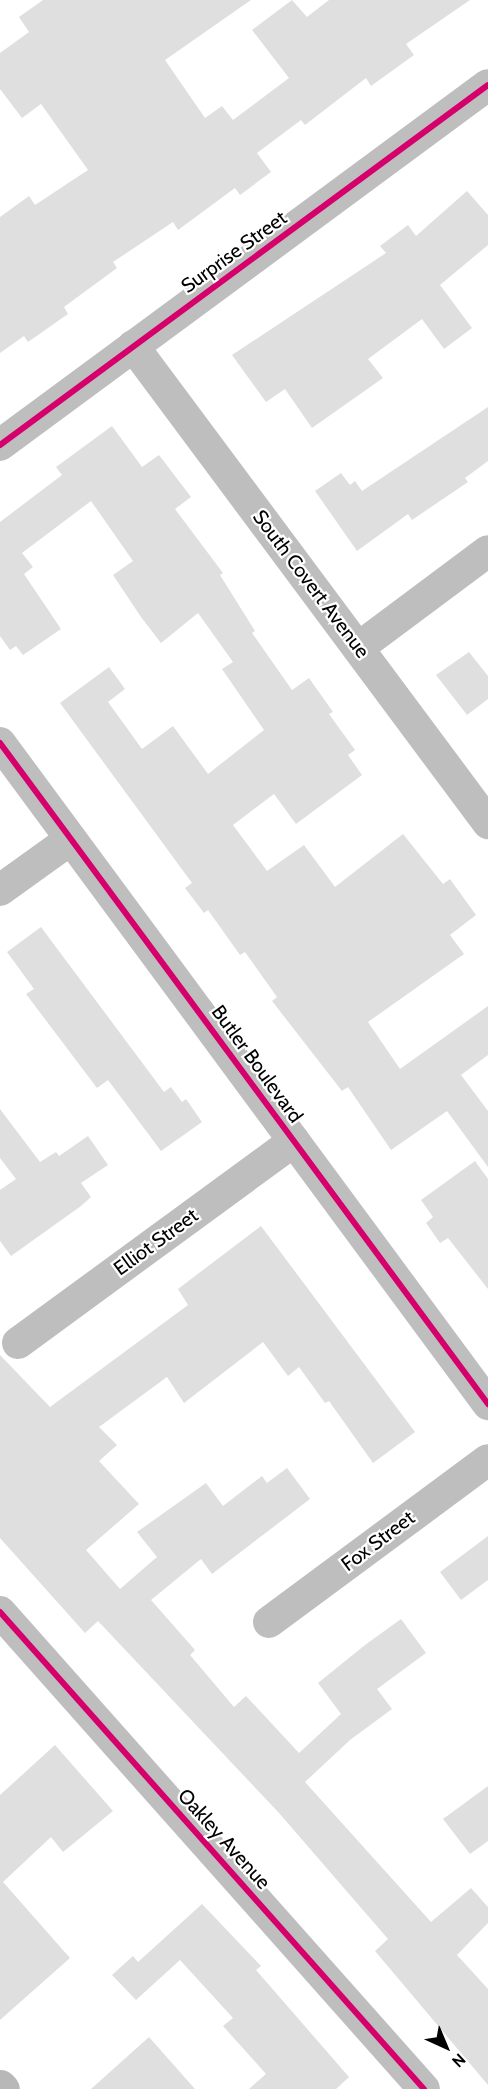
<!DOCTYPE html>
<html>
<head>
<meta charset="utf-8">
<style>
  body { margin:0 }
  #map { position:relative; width:488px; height:2089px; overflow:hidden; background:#fff; font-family:Cabin,sans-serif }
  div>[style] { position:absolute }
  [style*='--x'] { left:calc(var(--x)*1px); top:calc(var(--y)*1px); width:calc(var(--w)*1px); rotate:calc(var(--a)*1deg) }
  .building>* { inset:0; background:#dfdfdf }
  .minor>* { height:32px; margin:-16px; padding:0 16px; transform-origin:16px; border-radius:16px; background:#bebebe }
  .secondary>* { height:33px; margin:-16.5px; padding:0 16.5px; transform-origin:16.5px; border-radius:16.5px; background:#b8b8b8 }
  .cycleway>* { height:6px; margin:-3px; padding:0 3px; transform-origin:3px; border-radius:3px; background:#d6006c }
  span { translate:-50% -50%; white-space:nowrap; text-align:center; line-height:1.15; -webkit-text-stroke:4.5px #fff; paint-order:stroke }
  .street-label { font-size:20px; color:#000 }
  .north { position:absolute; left:416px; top:2017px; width:60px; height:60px; -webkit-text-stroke:4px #fff; paint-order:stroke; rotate:136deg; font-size:16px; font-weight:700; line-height:24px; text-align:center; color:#000 }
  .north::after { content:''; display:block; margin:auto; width:21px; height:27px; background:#000; clip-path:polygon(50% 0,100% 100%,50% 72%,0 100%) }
</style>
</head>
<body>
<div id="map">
  <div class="building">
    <i style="clip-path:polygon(43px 0,251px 0,165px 60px,205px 118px,222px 106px,233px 120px,289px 78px,252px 30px,292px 0,307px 17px,329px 0,470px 0,406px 44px,414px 55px,371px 86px,366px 78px,305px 125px,301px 120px,257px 153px,271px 172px,240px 195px,235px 188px,178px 230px,173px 222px,113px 262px,117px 268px,64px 307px,68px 314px,28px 342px,24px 336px,0 353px,0 217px,29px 196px,35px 205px,88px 170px,41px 104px,22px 118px,0 89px,0 53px,29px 32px,19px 17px)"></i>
    <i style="clip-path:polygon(467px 191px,488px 215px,488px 245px,440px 285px,472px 328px,444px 349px,422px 319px,368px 359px,383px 378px,312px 428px,285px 389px,266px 402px,232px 355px,386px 253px,380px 246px,408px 225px,416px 236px)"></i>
    <i style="clip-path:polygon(488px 407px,488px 461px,465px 478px,468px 482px,412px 520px,408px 514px,357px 551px,315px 491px,341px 473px,350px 485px,355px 481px,362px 491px)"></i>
    <i style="clip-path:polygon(112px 426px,142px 467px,159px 455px,191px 497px,175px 509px,223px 573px,220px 575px,255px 631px,252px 633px,292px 690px,309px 678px,333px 712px,329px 714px,355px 750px,348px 755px,362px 775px,296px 824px,274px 794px,233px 825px,267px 871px,304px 845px,335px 887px,403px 834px,443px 884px,450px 879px,476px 915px,450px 935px,464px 954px,368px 1022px,400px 1069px,488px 1006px,488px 1055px,461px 1075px,488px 1111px,488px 1167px,447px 1111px,391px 1150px,348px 1087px,342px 1091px,272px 1001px,277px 997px,245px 952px,240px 955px,208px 910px,204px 913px,185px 888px,192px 883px,60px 703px,109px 667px,125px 689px,108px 702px,142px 749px,173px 726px,208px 774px,264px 730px,222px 669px,233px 662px,198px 613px,161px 643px,141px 617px,113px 575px,133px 561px,91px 501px,22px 553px,33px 567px,24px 574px,61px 629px,23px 655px,16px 646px,10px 650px,0 636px,0 522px,62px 475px,56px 467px)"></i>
    <i style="clip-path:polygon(469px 652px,488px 676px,488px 699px,467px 715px,436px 675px)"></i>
    <i style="clip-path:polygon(41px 927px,164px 1092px,171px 1087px,182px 1102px,186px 1099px,202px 1122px,161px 1151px,108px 1080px,97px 1088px,26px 994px,34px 989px,7px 952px)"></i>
    <i style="clip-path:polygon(0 1109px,40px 1162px,56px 1152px,59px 1156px,88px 1136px,108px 1165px,81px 1183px,91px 1197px,81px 1206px,11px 1256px,0 1241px,0 1190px,16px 1179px,0 1158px)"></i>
    <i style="clip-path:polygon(475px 1161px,488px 1179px,488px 1289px,448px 1238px,440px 1243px,426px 1223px,433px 1217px,421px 1200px)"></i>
    <i style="clip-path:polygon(261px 1226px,415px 1432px,373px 1463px,329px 1401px,325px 1403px,299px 1367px,288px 1376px,263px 1342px,184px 1403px,167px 1377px,99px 1427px,117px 1445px,99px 1461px,139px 1504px,86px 1550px,120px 1589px,157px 1557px,137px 1532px,206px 1483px,223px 1506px,262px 1476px,267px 1483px,287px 1468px,310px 1499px,212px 1574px,201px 1559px,151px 1600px,195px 1650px,190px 1655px,234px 1707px,246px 1696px,299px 1753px,341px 1714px,318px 1683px,365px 1645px,401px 1619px,426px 1653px,377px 1689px,392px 1709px,350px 1740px,305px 1782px,431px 1922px,471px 1888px,488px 1907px,488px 1923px,457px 1955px,488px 1989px,488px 2085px,375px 1951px,388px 1939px,279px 1813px,98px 1621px,85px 1633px,0 1538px,0 1355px,50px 1407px,188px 1305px,178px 1289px)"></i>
    <i style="clip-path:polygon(488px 1536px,488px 1580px,461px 1600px,440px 1572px)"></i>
    <i style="clip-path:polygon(55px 1745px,113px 1811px,63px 1852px,51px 1837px,3px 1882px,70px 1958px,0 2020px,0 1795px)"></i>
    <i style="clip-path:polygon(488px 1786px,488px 1841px,470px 1854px,443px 1819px)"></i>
    <i style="clip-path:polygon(202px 1904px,261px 1966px,256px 1970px,349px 2077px,336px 2089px,249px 2089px,266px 2074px,223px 2026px,233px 2018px,180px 1960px,136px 2000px,112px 1975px,133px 1956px,138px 1962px)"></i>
    <i style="clip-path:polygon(149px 2037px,195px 2089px,91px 2089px)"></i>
  </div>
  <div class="minor">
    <i style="--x:133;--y:346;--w:595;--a:53.34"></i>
    <i style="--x:0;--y:445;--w:606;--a:-36.42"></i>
    <i style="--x:358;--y:648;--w:162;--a:-36.7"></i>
    <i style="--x:0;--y:743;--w:822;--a:53.56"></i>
    <i style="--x:0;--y:890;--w:87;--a:-35.7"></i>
    <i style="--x:18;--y:1343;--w:342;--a:-36.2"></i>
    <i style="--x:0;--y:1612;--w:638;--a:48.37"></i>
    <i style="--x:269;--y:1622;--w:272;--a:-36.5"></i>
  </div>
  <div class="secondary">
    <i style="--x:0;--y:2086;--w:4;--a:45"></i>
  </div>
  <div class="cycleway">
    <i style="--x:0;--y:445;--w:606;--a:-36.42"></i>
    <i style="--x:0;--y:743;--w:822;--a:53.56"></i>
    <i style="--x:0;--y:1612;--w:638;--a:48.37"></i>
  </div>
  <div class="street-label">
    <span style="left:234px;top:252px;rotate:-36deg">Surprise Street</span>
    <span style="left:311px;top:584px;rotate:53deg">South Covert Avenue</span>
    <span style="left:257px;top:1064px;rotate:54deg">Butler Boulevard</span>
    <span style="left:156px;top:1242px;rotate:-36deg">Elliot Street</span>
    <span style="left:378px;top:1541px;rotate:-37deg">Fox Street</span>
    <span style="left:224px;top:1839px;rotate:48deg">Oakley Avenue</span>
  </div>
  <div class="north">N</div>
</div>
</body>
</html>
